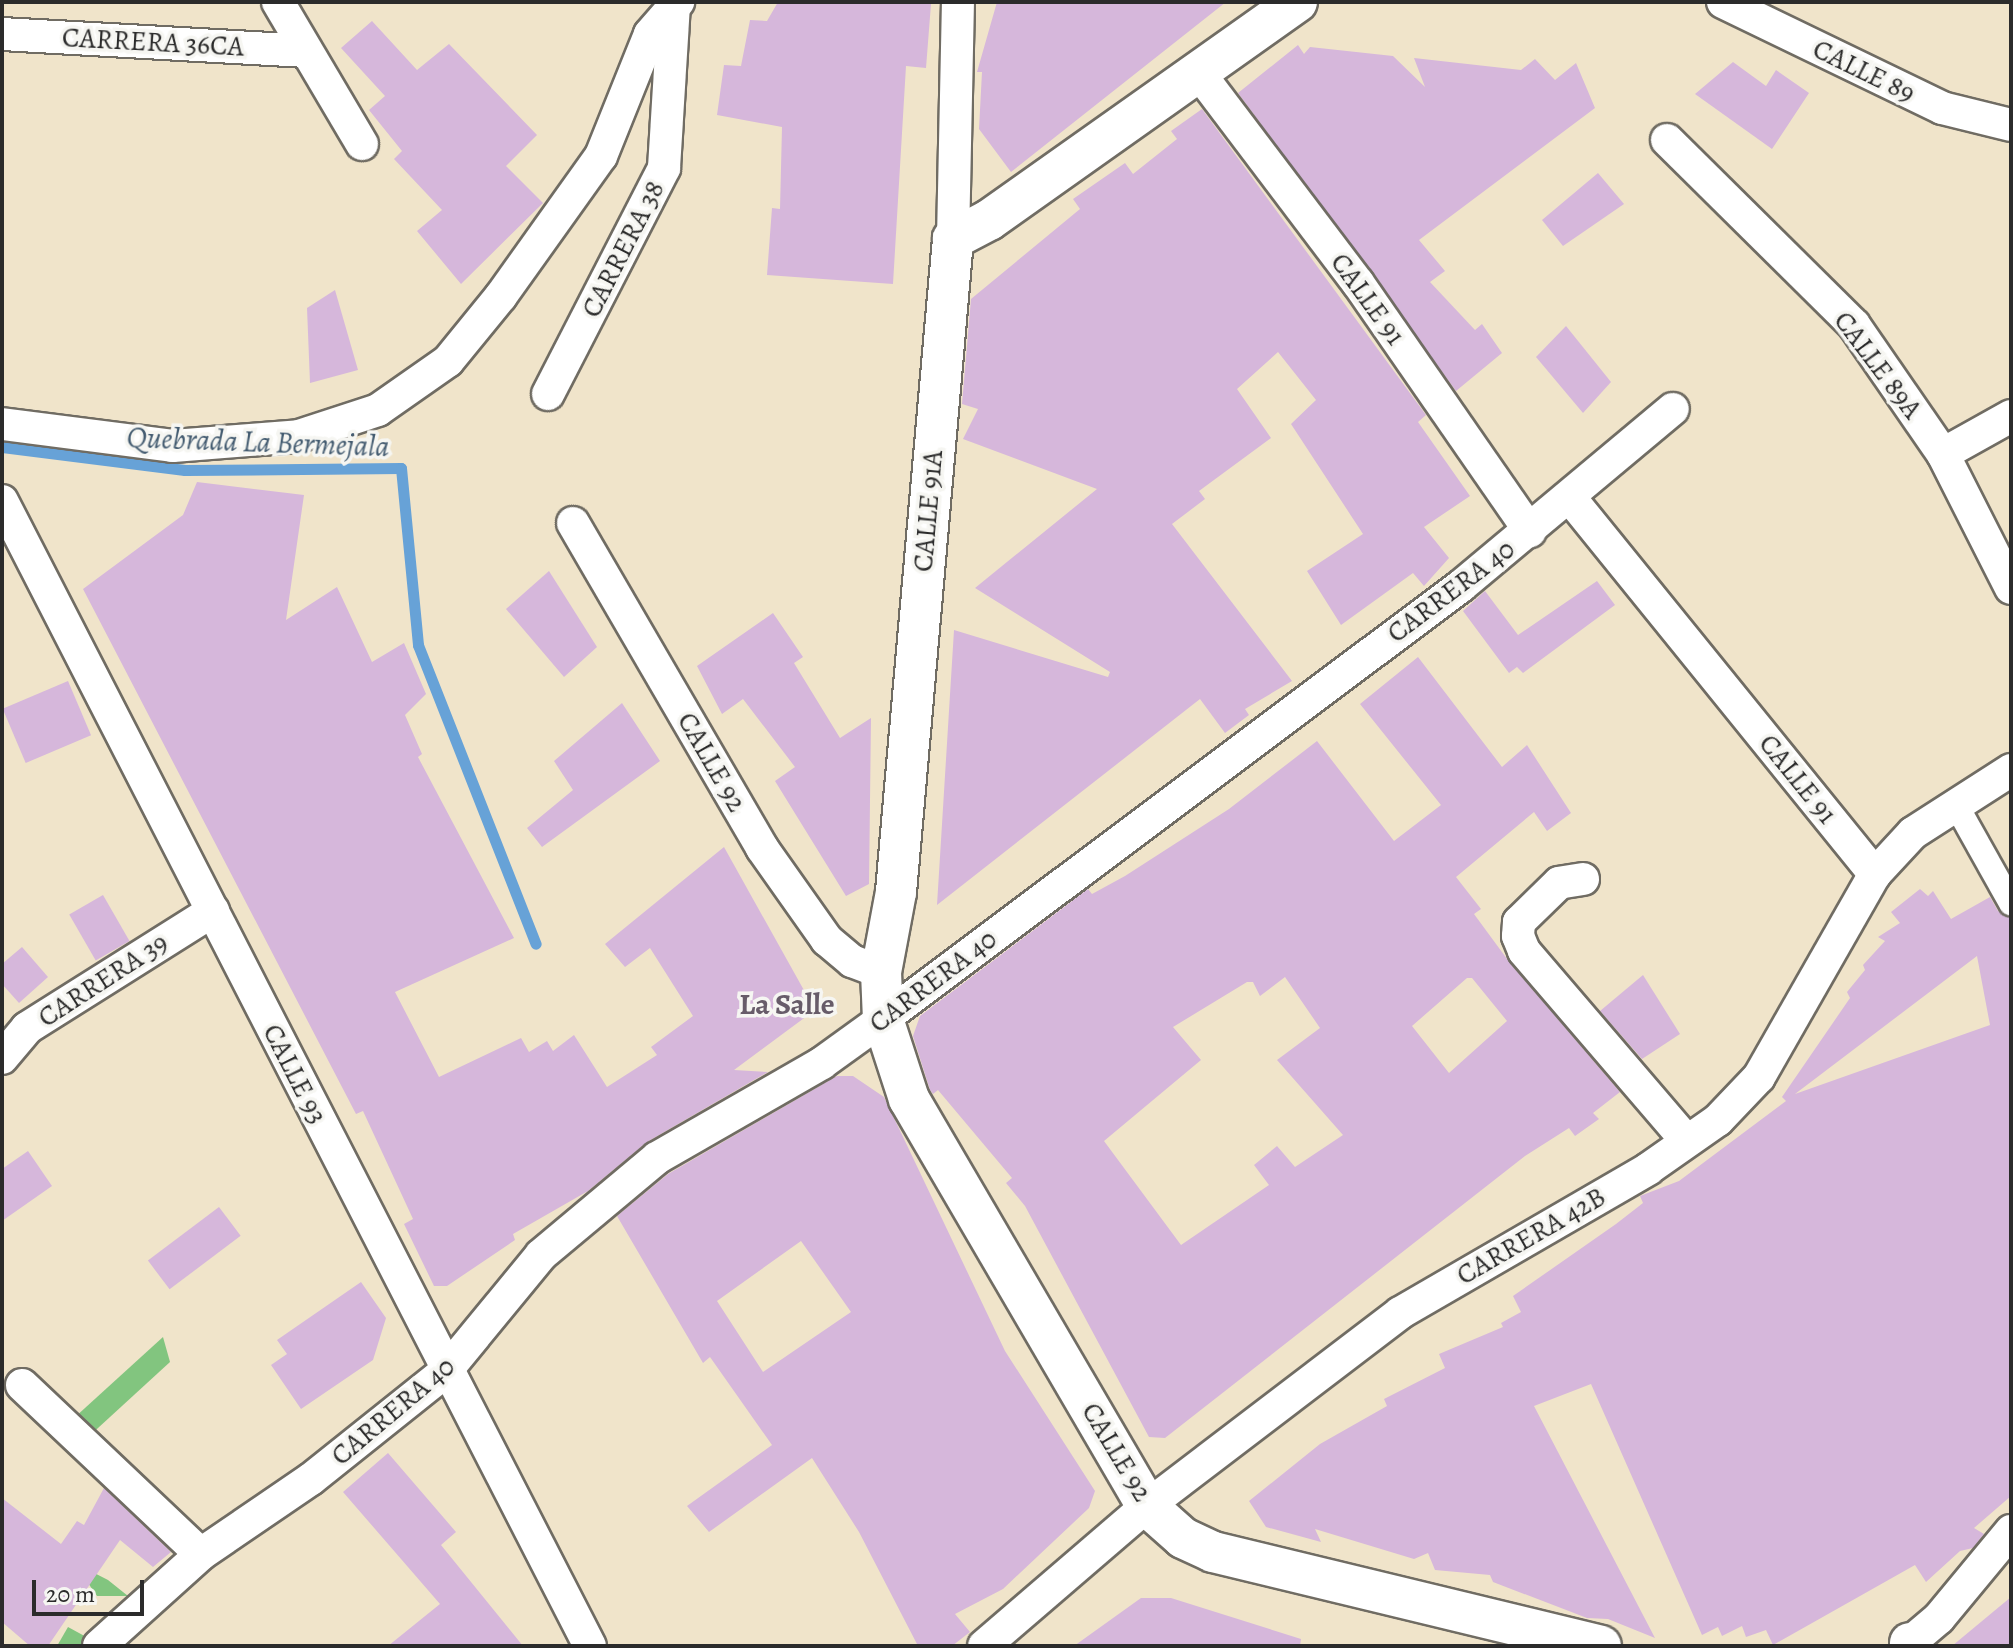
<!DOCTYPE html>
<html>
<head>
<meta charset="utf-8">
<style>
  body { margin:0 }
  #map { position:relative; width:2013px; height:1648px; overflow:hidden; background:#f0e4ca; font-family:Alegreya,serif }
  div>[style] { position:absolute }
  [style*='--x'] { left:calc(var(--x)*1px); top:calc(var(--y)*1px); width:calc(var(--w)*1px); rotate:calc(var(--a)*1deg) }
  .green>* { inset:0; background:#82c57f }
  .stream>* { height:11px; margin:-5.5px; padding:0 5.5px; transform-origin:5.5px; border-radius:5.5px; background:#67a2d7 }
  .building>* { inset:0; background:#d6b7db; transform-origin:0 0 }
  .roads { filter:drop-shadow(2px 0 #706c63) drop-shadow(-2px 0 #706c63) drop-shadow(0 2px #706c63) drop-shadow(0 -2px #706c63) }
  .pedestrian>* { height:24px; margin:-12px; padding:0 12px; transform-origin:12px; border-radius:12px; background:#fff }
  .minor>* { height:32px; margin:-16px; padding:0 16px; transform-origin:16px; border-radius:16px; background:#fff }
  .tertiary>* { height:40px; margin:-20px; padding:0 20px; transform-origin:20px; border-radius:20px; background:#fff }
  span { translate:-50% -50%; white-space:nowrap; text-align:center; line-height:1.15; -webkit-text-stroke:7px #f6f6f2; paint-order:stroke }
  .street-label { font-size:28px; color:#2b2b2b }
  .water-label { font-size:30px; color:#435b70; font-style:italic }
  .neighbourhood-label { font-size:30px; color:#675c69; font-weight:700 }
  .frame { position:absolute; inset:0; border:4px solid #2b2b2b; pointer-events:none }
  .scale { position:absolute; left:32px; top:1580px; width:112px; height:36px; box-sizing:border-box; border:4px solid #2b2b2b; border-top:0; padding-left:10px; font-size:24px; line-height:28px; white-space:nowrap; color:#2b2b2b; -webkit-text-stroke:6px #f6f6f2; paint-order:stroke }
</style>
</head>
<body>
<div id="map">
  <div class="green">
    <i style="clip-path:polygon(163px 1337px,170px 1362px,86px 1439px,74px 1418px)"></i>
    <i style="clip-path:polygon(22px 1536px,108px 1580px,128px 1596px,97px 1596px,88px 1583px)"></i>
    <i style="clip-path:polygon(68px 1627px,90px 1639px,85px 1646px,57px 1646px)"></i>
  </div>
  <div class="stream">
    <i style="--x:2;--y:447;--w:184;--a:7.2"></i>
    <i style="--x:185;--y:470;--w:216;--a:-0.5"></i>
    <i style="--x:401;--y:468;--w:178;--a:84.5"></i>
    <i style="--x:418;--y:645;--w:321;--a:68.5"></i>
  </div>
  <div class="building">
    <i style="clip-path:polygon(778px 2px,931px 4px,926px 68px,906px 66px,893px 284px,767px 275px,772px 208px,780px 209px,782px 127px,717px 115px,724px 65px,741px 66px,750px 20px,767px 21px)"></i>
    <i style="clip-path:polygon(997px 2px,1226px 2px,1011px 172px,979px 129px,982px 72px,977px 72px)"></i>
    <i style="clip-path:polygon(372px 21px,417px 70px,449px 44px,537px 135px,506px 166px,543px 203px,461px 284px,417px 231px,442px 210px,394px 159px,402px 151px,369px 110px,385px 96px,341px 48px)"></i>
    <i style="clip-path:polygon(1298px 45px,1304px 54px,1310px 47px,1393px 56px,1425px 87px,1414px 58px,1521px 70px,1535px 59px,1555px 80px,1576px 63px,1595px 108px,1419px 240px,1445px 271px,1430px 282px,1475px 330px,1482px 324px,1502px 353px,1456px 391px,1238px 93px)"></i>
    <i style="clip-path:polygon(1733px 62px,1766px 86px,1776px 70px,1809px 93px,1772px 149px,1695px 94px)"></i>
    <i style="clip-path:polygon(1202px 109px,1426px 415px,1418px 422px,1470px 496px,1424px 527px,1449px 558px,1424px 586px,1413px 573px,1341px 625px,1307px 571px,1363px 534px,1291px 424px,1316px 400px,1278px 352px,1237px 389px,1271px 438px,1199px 491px,1205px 499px,1172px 524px,1292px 681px,1245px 709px,1249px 715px,1225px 733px,1200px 699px,937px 905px,954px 630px,1108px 677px,1110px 672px,975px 588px,1097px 489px,963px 439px,978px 409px,962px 404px,971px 299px,1080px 209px,1073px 199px,1125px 163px,1133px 174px,1177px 139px,1171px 131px)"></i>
    <i style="clip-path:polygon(1598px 173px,1624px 204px,1563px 246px,1542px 220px)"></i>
    <i style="clip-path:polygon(335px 290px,358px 370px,310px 383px,307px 308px)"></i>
    <i style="clip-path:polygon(1566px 326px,1611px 382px,1583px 413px,1536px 357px)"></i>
    <i style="clip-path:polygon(197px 482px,304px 495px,286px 620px,337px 587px,372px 662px,404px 643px,426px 694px,405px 715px,422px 754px,418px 757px,514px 938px,395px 992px,439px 1077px,521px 1038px,529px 1052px,547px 1041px,553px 1051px,574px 1035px,607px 1087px,657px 1055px,651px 1047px,693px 1016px,650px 948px,625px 967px,605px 944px,724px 847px,815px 1010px,734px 1070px,768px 1072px,647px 1142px,588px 1191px,513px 1234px,515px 1240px,447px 1286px,434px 1286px,404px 1224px,413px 1219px,363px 1111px,356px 1114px,83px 589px,183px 515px)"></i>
    <i style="clip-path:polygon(549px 571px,597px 647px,564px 677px,506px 609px)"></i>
    <i style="clip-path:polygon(1597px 581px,1615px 605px,1523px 673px,1517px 667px,1509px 673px,1463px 611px,1485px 591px,1518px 635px)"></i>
    <i style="clip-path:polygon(773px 613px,803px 657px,794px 663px,840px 738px,871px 718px,869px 884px,846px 896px,775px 781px,795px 767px,743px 699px,722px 714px,697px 666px)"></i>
    <i style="clip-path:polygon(evenodd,1418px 657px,1502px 767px,1527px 745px,1571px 813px,1547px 831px,1534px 812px,1456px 877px,1481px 909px,1474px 914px,1510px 963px,1620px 1092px,1593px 1113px,1599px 1119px,1575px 1136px,1569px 1128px,1525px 1156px,1165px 1438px,1149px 1437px,1025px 1206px,1006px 1183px,1012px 1178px,938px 1090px,933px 1094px,930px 1090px,913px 1036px,920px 1016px,1088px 889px,1092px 894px,1125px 876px,1229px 809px,1317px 741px,1394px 841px,1441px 805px,1360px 704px,1418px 657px,1285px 977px,1320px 1028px,1277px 1060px,1343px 1135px,1295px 1167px,1277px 1146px,1254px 1165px,1269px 1185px,1181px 1245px,1104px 1141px,1201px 1060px,1173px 1027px,1247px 982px,1253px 982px,1260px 996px,1285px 977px,1418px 657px,1467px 978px,1472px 978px,1507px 1021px,1449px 1073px,1412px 1026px,1467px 978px)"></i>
    <i style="left:68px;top:681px;width:59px;height:71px;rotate:67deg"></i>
    <i style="clip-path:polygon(622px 703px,660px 761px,542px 847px,527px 828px,573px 790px,554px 761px)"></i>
    <i style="clip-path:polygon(evenodd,1920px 889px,1928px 896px,1933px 891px,1951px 919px,1990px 897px,1998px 911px,2011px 918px,2011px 1496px,1974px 1528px,1984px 1534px,1973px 1548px,1960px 1551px,1926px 1582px,1915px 1565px,1773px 1645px,1766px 1630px,1746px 1637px,1742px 1626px,1722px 1636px,1718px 1627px,1702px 1635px,1591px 1384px,1534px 1406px,1655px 1638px,1608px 1619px,1587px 1618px,1493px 1582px,1490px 1575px,1435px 1570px,1428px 1553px,1414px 1559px,1315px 1529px,1321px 1542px,1266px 1527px,1249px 1501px,1320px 1444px,1387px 1406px,1384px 1399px,1445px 1368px,1439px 1354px,1503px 1327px,1501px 1323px,1521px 1312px,1513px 1296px,1616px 1224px,1643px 1203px,1640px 1196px,1679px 1181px,1786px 1101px,1782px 1097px,1850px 998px,1847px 992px,1865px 970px,1863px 965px,1885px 941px,1878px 937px,1900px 923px,1891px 912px,1920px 889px,1977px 956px,1990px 1025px,1795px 1094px,1977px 956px)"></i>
    <i style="left:103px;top:895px;width:53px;height:39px;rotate:60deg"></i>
    <i style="clip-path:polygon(22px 947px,48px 977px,19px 1003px,2px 984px,2px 964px)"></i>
    <i style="clip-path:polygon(1643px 975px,1680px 1034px,1642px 1059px,1600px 1011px)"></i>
    <i style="clip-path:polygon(evenodd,837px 1076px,853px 1076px,884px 1097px,1005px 1351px,1095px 1491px,1089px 1508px,1003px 1589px,955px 1614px,970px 1632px,952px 1646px,918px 1646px,859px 1532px,812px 1458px,709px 1532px,687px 1506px,772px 1445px,710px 1357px,703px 1363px,617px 1216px,668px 1174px,837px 1076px,801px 1241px,851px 1312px,763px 1372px,717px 1301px,801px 1241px)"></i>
    <i style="clip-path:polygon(28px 1151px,52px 1186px,2px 1221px,2px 1169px)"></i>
    <i style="left:219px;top:1207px;width:36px;height:89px;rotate:53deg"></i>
    <i style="clip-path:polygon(361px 1282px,386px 1318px,373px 1360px,301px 1409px,271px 1365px,287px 1354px,277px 1340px)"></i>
    <i style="clip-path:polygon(388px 1453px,456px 1532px,441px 1545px,523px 1646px,388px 1646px,440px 1604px,343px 1492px)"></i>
    <i style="clip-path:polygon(104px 1488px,171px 1552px,153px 1567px,120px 1540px,48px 1646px,30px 1646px,2px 1622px,2px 1498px,61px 1544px,77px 1521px,84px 1525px)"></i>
    <i style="clip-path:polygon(2011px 1597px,2011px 1646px,1952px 1646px)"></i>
    <i style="clip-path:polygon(1141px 1598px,1171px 1598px,1301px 1639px,1300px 1646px,1074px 1646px)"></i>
  </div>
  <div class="roads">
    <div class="pedestrian">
      <i style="--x:1955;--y:803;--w:115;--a:60.8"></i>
    </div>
    <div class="minor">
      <i style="--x:278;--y:2;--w:165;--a:59.4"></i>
      <i style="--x:1723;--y:2;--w:243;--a:25.8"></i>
      <i style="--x:1942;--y:108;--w:71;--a:13.8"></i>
      <i style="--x:2;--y:34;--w:303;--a:3.2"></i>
      <i style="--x:1199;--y:73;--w:263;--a:52.9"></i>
      <i style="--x:1358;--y:283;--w:302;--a:55.3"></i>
      <i style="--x:1667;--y:140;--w:263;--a:44.7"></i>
      <i style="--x:1854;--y:325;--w:157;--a:55.4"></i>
      <i style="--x:1943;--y:454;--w:150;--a:63.1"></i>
      <i style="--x:953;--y:239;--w:237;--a:-88.8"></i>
      <i style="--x:548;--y:394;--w:254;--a:-62.8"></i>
      <i style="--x:664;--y:168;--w:163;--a:-86.5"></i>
      <i style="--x:2;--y:424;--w:172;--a:7.3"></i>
      <i style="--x:173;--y:446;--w:126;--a:-4.5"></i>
      <i style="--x:299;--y:436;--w:83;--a:-18.2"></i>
      <i style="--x:378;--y:410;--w:85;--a:-35"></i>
      <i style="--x:448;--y:361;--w:84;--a:-50.8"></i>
      <i style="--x:501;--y:296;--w:172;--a:-54.5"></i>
      <i style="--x:601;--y:156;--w:131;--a:-68.1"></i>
      <i style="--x:650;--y:34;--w:43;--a:-48.8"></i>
      <i style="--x:1943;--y:454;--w:78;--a:-29.2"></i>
      <i style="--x:1571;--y:499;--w:483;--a:51"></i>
      <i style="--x:2;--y:501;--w:1287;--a:62.82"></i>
      <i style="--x:573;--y:523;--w:376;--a:59.8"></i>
      <i style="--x:762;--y:848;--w:113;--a:54.8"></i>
      <i style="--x:827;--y:940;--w:33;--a:40"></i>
      <i style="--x:852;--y:961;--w:31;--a:21"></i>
      <i style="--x:1583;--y:879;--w:24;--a:171"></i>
      <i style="--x:1559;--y:883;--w:56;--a:135.7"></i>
      <i style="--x:1519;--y:922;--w:14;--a:94"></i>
      <i style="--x:1518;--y:936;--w:16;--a:68"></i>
      <i style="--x:1524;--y:951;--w:250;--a:49.4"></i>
      <i style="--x:2;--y:1058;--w:39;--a:-50"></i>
      <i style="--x:27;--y:1028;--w:220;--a:-32.2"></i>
      <i style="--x:22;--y:1385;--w:246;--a:43.4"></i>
      <i style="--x:99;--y:1646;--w:137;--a:-42"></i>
      <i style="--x:201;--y:1554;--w:133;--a:-34.3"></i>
      <i style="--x:311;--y:1479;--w:171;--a:-38.6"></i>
      <i style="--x:445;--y:1372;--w:151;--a:-50.6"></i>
      <i style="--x:541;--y:1255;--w:151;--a:-39.9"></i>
      <i style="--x:657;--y:1158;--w:190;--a:-29.9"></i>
      <i style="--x:822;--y:1063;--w:75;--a:-35.8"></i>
      <i style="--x:883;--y:1019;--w:722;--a:-36.84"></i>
      <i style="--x:1461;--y:586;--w:276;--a:-39.9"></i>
      <i style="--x:984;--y:1646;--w:215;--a:-40.7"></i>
      <i style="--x:1147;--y:1506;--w:318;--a:-37.3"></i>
      <i style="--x:1400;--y:1313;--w:287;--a:-30.1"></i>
      <i style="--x:1648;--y:1169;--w:85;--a:-35"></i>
      <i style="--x:1718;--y:1120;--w:59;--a:-46.4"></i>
      <i style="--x:1759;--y:1077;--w:234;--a:-60.3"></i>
      <i style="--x:1875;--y:874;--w:56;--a:-47.2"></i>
      <i style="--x:1913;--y:833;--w:117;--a:-32.7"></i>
      <i style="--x:1906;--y:1646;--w:43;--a:-40.3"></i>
      <i style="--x:1939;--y:1618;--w:113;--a:-50.4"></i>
    </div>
    <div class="tertiary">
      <i style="--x:1297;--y:2;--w:377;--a:144.7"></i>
      <i style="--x:989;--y:220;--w:41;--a:152.2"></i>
      <i style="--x:953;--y:239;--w:655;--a:94.99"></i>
      <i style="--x:896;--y:892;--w:81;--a:100.6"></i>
      <i style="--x:881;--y:972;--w:47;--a:87.6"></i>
      <i style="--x:883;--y:1019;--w:84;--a:72"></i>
      <i style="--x:909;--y:1099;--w:471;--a:59.7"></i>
      <i style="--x:1147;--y:1506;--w:48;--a:41.6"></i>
      <i style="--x:1183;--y:1538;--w:33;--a:25"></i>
      <i style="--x:1213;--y:1552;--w:399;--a:13.6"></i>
      <i style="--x:1910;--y:1643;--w:3;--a:90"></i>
    </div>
  </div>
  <div class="street-label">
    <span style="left:153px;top:42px;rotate:3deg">CARRERA 36CA</span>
    <span style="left:1864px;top:71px;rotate:26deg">CALLE 89</span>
    <span style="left:623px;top:249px;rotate:-63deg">CARRERA 38</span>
    <span style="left:1368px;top:299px;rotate:54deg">CALLE 91</span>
    <span style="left:1878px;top:365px;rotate:53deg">CALLE 89A</span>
    <span style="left:928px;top:511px;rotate:-85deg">CALLE 91A</span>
    <span style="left:1451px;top:591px;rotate:-37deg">CARRERA 40</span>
    <span style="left:712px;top:762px;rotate:60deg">CALLE 92</span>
    <span style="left:1798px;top:779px;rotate:51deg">CALLE 91</span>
    <span style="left:103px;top:980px;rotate:-33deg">CARRERA 39</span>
    <span style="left:933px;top:981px;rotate:-37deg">CARRERA 40</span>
    <span style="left:295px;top:1074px;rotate:63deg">CALLE 93</span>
    <span style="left:1531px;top:1236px;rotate:-30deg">CARRERA 42B</span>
    <span style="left:393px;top:1411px;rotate:-40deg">CARRERA 40</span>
    <span style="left:1117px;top:1452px;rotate:59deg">CALLE 92</span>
  </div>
  <div class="water-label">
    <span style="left:258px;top:442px;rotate:2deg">Quebrada La Bermejala</span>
  </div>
  <div class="neighbourhood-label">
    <span style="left:787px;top:1004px">La Salle</span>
  </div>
  <div class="frame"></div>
  <div class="scale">20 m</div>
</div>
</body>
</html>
